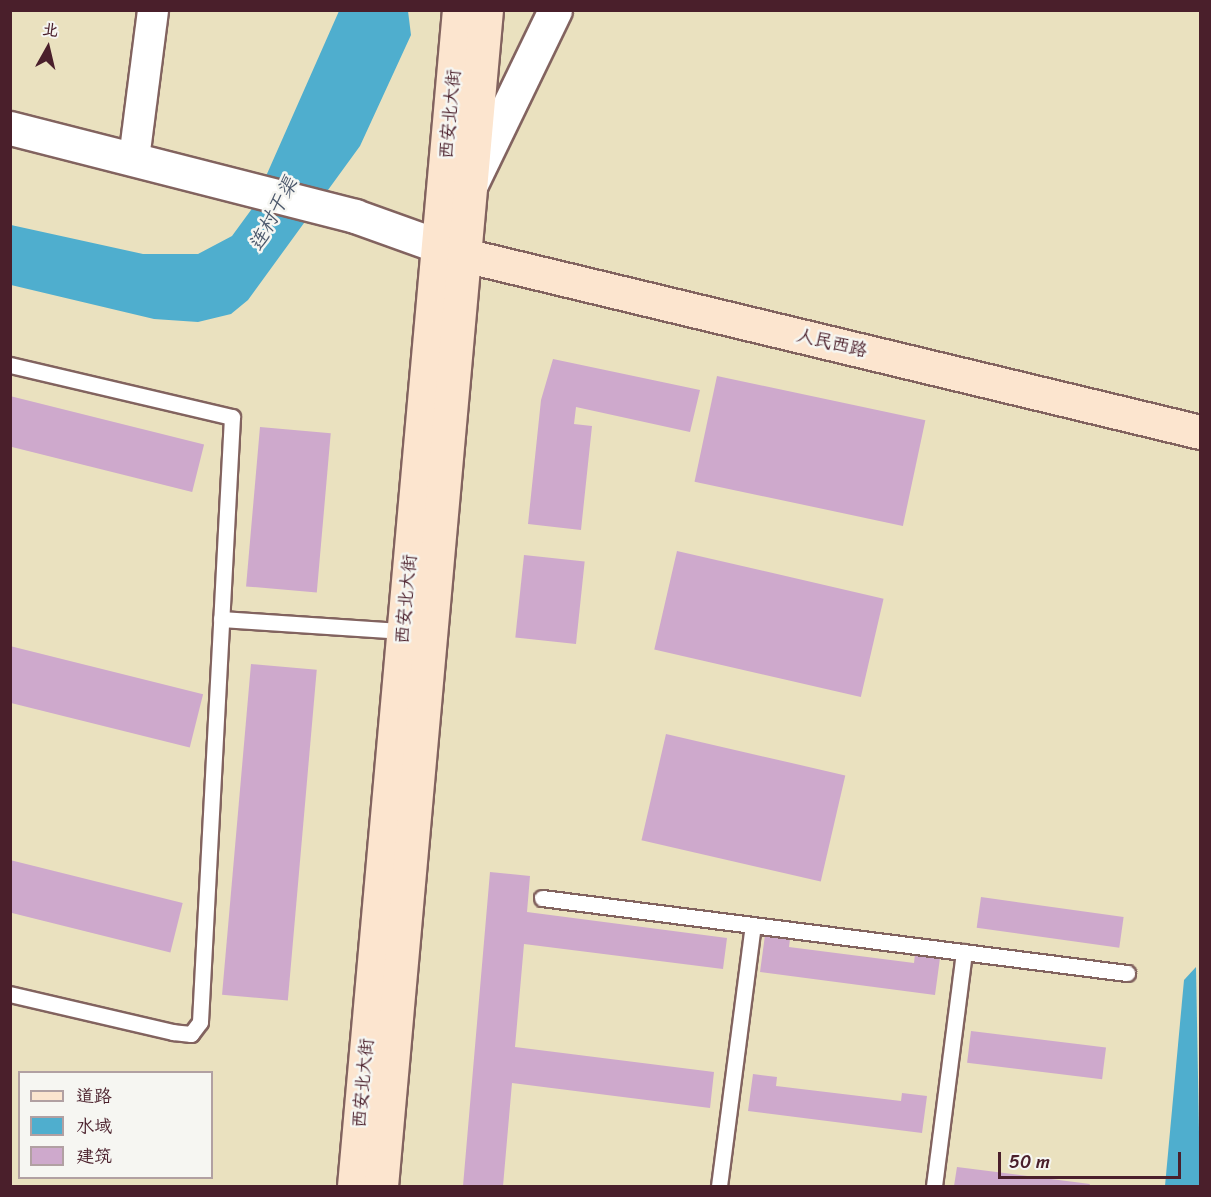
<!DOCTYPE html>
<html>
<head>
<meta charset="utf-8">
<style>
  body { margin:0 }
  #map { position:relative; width:1211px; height:1197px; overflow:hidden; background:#eae1bf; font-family:Sriracha,"LXGW WenKai TC",sans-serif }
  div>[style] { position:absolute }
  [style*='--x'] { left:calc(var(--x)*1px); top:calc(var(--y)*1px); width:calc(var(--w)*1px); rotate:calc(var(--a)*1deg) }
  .water>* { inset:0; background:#4faece }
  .building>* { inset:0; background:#cea9cc; transform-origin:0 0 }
  .roads { filter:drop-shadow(2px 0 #82635f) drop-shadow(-2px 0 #82635f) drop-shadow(0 2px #82635f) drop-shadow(0 -2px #82635f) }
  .service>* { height:15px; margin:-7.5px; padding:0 7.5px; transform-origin:7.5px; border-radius:7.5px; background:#fff }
  .minor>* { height:30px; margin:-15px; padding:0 15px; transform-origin:15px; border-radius:15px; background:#fff }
  .tertiary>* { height:33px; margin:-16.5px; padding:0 16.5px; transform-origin:16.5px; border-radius:16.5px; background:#fff }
  .secondary>* { height:33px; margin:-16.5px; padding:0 16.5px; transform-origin:16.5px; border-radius:16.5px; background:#fce5cf }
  span { translate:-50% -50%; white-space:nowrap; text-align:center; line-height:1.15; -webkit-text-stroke:5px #f6f6f2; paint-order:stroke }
  .street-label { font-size:18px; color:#4a1f2b }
  .water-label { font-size:20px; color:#4c586c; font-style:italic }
  .frame { position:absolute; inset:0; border:12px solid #4a1f2b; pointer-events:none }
  .legend { position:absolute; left:18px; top:1071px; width:195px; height:108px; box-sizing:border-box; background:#f6f6f2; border:2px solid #b1a0a2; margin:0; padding:8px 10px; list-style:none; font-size:18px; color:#4a1f2b }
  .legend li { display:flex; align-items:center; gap:12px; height:30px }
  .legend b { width:30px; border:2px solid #b1a0a2 }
  .north { position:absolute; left:18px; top:18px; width:60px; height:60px; -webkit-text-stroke:4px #f6f6f2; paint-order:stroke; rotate:8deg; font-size:16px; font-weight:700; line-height:24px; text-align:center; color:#4a1f2b }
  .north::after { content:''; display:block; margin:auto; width:21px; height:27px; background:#4a1f2b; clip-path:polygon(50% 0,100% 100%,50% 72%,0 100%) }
  .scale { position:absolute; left:998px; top:1152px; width:183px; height:27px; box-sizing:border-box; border:3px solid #4a1f2b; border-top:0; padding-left:8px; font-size:18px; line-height:21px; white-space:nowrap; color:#4a1f2b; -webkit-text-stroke:4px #f6f6f2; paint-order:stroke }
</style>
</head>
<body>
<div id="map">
  <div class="water">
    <i style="clip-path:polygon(339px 11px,408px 11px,411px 35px,360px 146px,248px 300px,231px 314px,198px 322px,154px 319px,11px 285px,11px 225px,143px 254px,198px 254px,232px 236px,251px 210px)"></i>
    <i style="clip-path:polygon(1196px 967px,1200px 1186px,1165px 1186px,1184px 980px)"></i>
  </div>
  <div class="building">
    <i style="clip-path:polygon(553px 359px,700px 390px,690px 432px,576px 407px,574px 424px,592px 426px,581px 530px,528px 524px,541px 400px)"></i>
    <i style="left:717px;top:376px;width:213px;height:108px;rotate:12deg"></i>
    <i style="left:10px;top:396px;width:200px;height:49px;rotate:14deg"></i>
    <i style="left:260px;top:427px;width:71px;height:160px;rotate:5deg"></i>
    <i style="left:677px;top:551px;width:212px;height:101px;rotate:13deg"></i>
    <i style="left:524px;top:555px;width:61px;height:83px;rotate:6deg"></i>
    <i style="left:10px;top:646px;width:199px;height:55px;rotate:14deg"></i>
    <i style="left:251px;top:664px;width:66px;height:332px;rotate:5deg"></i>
    <i style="left:666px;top:734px;width:184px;height:109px;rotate:13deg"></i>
    <i style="left:10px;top:860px;width:178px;height:51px;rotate:14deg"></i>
    <i style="clip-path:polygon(490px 872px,530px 876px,527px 912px,727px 938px,723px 969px,524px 944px,515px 1047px,714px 1072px,710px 1108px,512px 1083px,503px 1186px,463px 1186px)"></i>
    <i style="left:981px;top:897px;width:144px;height:31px;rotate:8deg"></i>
    <i style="clip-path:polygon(765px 935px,790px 939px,789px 947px,914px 963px,915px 954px,940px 958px,935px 995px,760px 972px)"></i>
    <i style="left:971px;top:1031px;width:136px;height:32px;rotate:7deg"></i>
    <i style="clip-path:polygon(753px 1074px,777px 1077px,776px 1086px,901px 1101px,902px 1093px,927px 1096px,922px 1133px,748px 1111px)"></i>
    <i style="clip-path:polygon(957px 1167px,1090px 1184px,1089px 1186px,954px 1186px)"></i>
  </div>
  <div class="roads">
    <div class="service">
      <i style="--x:10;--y:365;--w:228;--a:13.2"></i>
      <i style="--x:232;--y:417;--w:606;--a:93.03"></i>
      <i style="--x:200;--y:1022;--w:15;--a:127"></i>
      <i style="--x:191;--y:1034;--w:18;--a:-174"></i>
      <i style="--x:173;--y:1032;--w:167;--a:-166.9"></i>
      <i style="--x:221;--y:619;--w:183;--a:3.8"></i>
      <i style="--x:542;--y:898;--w:590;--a:7.31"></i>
      <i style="--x:719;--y:1186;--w:263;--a:-82.6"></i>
      <i style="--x:934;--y:1186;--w:236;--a:-82.7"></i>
    </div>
    <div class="minor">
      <i style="--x:134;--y:159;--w:150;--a:-82.7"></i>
    </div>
    <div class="tertiary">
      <i style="--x:10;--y:128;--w:356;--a:14.3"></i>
      <i style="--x:355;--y:216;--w:116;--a:19.7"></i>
      <i style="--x:470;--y:186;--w:195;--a:-64.2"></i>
    </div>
    <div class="secondary">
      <i style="--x:464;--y:255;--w:757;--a:13.52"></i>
      <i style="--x:354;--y:1186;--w:1181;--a:-84.9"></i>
      <i style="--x:381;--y:1186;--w:1181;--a:-84.9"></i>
    </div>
  </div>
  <div class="street-label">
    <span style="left:450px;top:114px;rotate:-85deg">西安北大街</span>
    <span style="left:832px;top:343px;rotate:13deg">人民西路</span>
    <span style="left:406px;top:599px;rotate:-85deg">西安北大街</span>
    <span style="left:363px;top:1083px;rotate:-85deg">西安北大街</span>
  </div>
  <div class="water-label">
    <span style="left:273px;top:214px;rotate:-62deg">连村干渠</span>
  </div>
  <div class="frame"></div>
  <ul class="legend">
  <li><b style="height:8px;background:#fce5cf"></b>道路</li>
  <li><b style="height:16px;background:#4faece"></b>水域</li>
  <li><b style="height:16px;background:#cea9cc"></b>建筑</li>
  </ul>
  <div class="north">北</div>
  <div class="scale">50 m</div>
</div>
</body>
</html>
